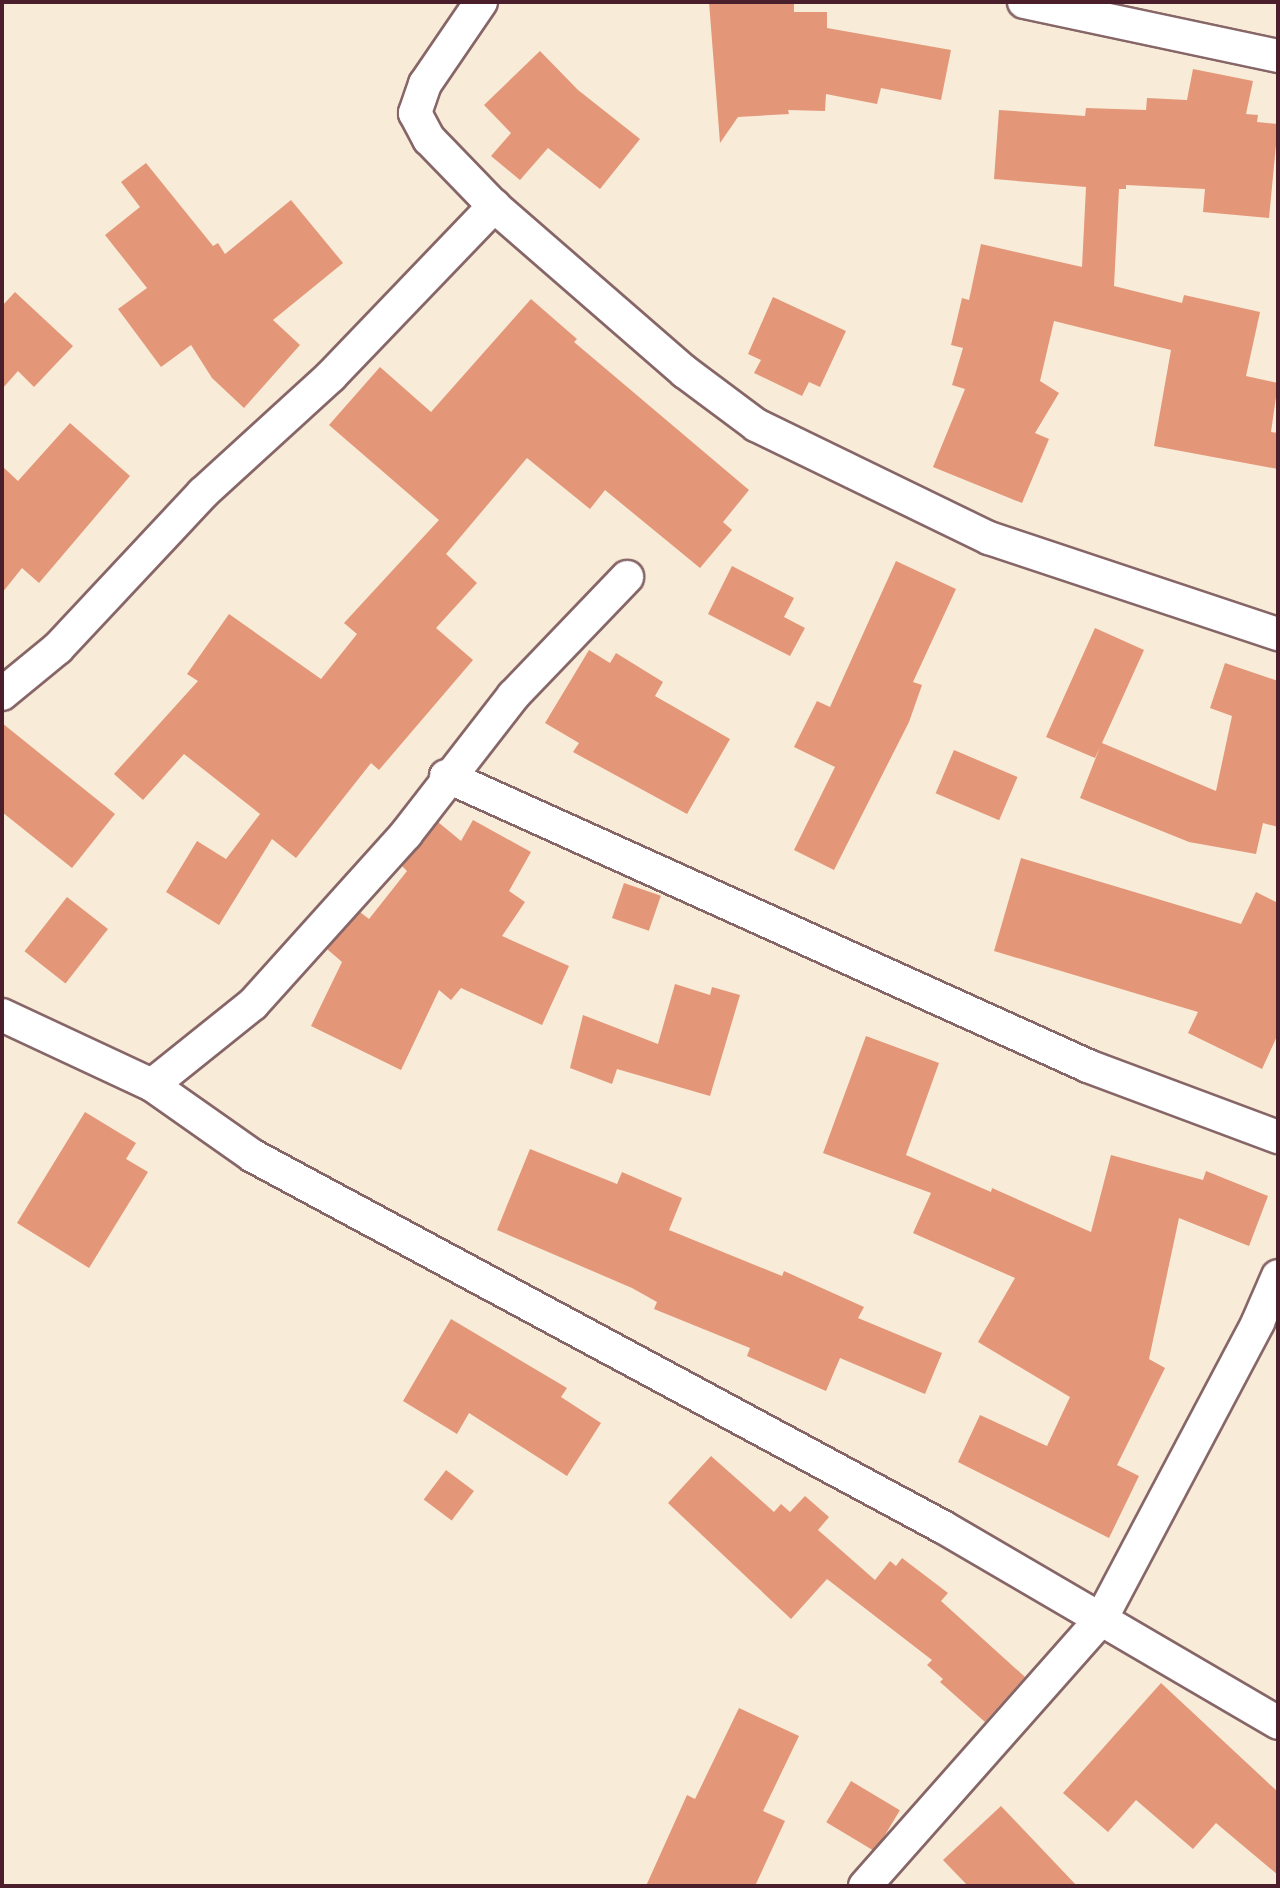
<!DOCTYPE html>
<html>
<head>
<meta charset="utf-8">
<style>
  body { margin:0 }
  #map { position:relative; width:1280px; height:1888px; overflow:hidden; background:#f8ebd8; font-family:"Libre Caslon Text",serif }
  div>[style] { position:absolute }
  [style*='--x'] { left:calc(var(--x)*1px); top:calc(var(--y)*1px); width:calc(var(--w)*1px); rotate:calc(var(--a)*1deg) }
  .building>* { inset:0; background:#e39778; transform-origin:0 0 }
  .roads { filter:drop-shadow(2px 0 #876668) drop-shadow(-2px 0 #876668) drop-shadow(0 2px #876668) drop-shadow(0 -2px #876668) }
  .minor>* { height:32px; margin:-16px; padding:0 16px; transform-origin:16px; border-radius:16px; background:#fff }
  span { translate:-50% -50%; white-space:nowrap; text-align:center; line-height:1.15; -webkit-text-stroke:5px #fbf7ec; paint-order:stroke }
  .frame { position:absolute; inset:0; border:4px solid #4a1f2b; pointer-events:none }
</style>
</head>
<body>
<div id="map">
  <div class="building">
    <i style="clip-path:polygon(709px 2px,794px 4px,794px 12px,827px 12px,827px 28px,951px 50px,941px 100px,881px 88px,877px 104px,826px 94px,825px 111px,788px 110px,789px 114px,738px 117px,720px 143px)"></i>
    <i style="clip-path:polygon(540px 51px,578px 90px,640px 139px,600px 189px,548px 148px,520px 180px,491px 156px,511px 133px,484px 105px)"></i>
    <i style="clip-path:polygon(1193px 69px,1253px 81px,1246px 114px,1258px 115px,1257px 122px,1278px 124px,1269px 218px,1203px 212px,1205px 189px,1126px 185px,1126px 189px,1119px 189px,1114px 286px,1182px 303px,1184px 295px,1260px 312px,1246px 376px,1278px 383px,1271px 432px,1278px 433px,1278px 469px,1154px 446px,1171px 350px,1054px 321px,1040px 381px,1059px 393px,1035px 433px,1049px 439px,1022px 503px,933px 467px,965px 389px,952px 385px,963px 348px,951px 345px,962px 298px,969px 300px,981px 244px,1082px 267px,1086px 187px,994px 179px,999px 110px,1085px 116px,1086px 108px,1146px 110px,1147px 98px,1187px 100px)"></i>
    <i style="clip-path:polygon(146px 163px,213px 246px,218px 243px,225px 254px,291px 200px,343px 263px,273px 320px,300px 345px,244px 408px,212px 378px,191px 345px,161px 367px,118px 309px,147px 288px,105px 235px,140px 207px,121px 182px)"></i>
    <i style="clip-path:polygon(15px 292px,73px 346px,34px 387px,18px 371px,2px 389px,2px 306px)"></i>
    <i style="clip-path:polygon(773px 297px,846px 331px,820px 387px,809px 382px,802px 396px,754px 373px,761px 360px,748px 354px)"></i>
    <i style="clip-path:polygon(531px 299px,577px 339px,574px 342px,749px 490px,723px 522px,732px 530px,700px 568px,605px 490px,590px 509px,527px 458px,446px 554px,477px 583px,436px 628px,473px 660px,379px 770px,371px 763px,296px 858px,272px 839px,219px 925px,166px 892px,197px 841px,226px 859px,260px 814px,184px 754px,143px 800px,114px 774px,198px 681px,187px 674px,229px 614px,321px 679px,357px 634px,344px 623px,439px 520px,329px 425px,380px 367px,431px 412px)"></i>
    <i style="clip-path:polygon(70px 423px,130px 476px,39px 583px,22px 568px,2px 593px,2px 466px,18px 481px)"></i>
    <i style="clip-path:polygon(896px 561px,956px 589px,913px 682px,922px 685px,909px 722px,834px 870px,794px 850px,835px 767px,794px 747px,817px 701px,830px 707px)"></i>
    <i style="clip-path:polygon(732px 566px,794px 598px,784px 617px,805px 628px,790px 656px,708px 614px)"></i>
    <i style="clip-path:polygon(1095px 628px,1144px 650px,1102px 743px,1216px 791px,1232px 716px,1210px 708px,1225px 663px,1278px 681px,1278px 827px,1263px 823px,1256px 854px,1189px 842px,1080px 798px,1100px 747px,1095px 758px,1046px 737px)"></i>
    <i style="clip-path:polygon(589px 650px,610px 663px,616px 653px,663px 682px,655px 696px,730px 739px,687px 814px,573px 752px,579px 743px,545px 723px)"></i>
    <i style="clip-path:polygon(2px 723px,115px 814px,72px 868px,2px 812px)"></i>
    <i style="left:954px;top:750px;width:69px;height:47px;rotate:23deg"></i>
    <i style="clip-path:polygon(473px 820px,531px 852px,509px 891px,525px 902px,502px 936px,569px 966px,542px 1025px,461px 988px,451px 1000px,439px 990px,401px 1070px,311px 1026px,342px 962px,327px 949px,360px 912px,369px 919px,407px 871px,402px 866px,438px 822px,461px 841px)"></i>
    <i style="clip-path:polygon(1021px 858px,1241px 924px,1256px 892px,1278px 903px,1278px 1034px,1262px 1069px,1188px 1033px,1198px 1012px,994px 951px)"></i>
    <i style="left:624px;top:883px;width:39px;height:37px;rotate:19deg"></i>
    <i style="left:67px;top:897px;width:52px;height:69px;rotate:38deg"></i>
    <i style="clip-path:polygon(675px 984px,710px 995px,712px 987px,740px 995px,710px 1096px,617px 1069px,612px 1084px,570px 1068px,583px 1015px,658px 1044px)"></i>
    <i style="clip-path:polygon(866px 1036px,939px 1063px,906px 1155px,991px 1192px,992px 1188px,1091px 1232px,1111px 1155px,1203px 1180px,1206px 1171px,1268px 1196px,1249px 1246px,1179px 1218px,1149px 1359px,1165px 1368px,1117px 1465px,1139px 1476px,1109px 1538px,958px 1462px,980px 1415px,1047px 1446px,1070px 1397px,978px 1342px,1015px 1278px,913px 1233px,931px 1193px,823px 1153px)"></i>
    <i style="clip-path:polygon(85px 1112px,136px 1143px,126px 1159px,148px 1172px,89px 1268px,17px 1223px)"></i>
    <i style="clip-path:polygon(530px 1149px,617px 1184px,622px 1172px,682px 1198px,669px 1230px,782px 1276px,784px 1271px,864px 1307px,858px 1318px,942px 1353px,925px 1394px,840px 1358px,826px 1391px,747px 1356px,750px 1348px,654px 1309px,657px 1302px,632px 1288px,497px 1230px)"></i>
    <i style="clip-path:polygon(451px 1319px,567px 1388px,561px 1397px,601px 1423px,567px 1476px,469px 1413px,457px 1434px,403px 1401px)"></i>
    <i style="clip-path:polygon(711px 1456px,774px 1512px,781px 1504px,790px 1512px,805px 1496px,829px 1517px,818px 1530px,875px 1580px,890px 1561px,896px 1566px,902px 1558px,948px 1593px,941px 1601px,1025px 1677px,985px 1722px,940px 1682px,943px 1679px,927px 1665px,932px 1660px,827px 1579px,791px 1619px,668px 1503px)"></i>
    <i style="left:446px;top:1470px;width:35px;height:37px;rotate:37deg"></i>
    <i style="clip-path:polygon(1161px 1683px,1278px 1792px,1278px 1875px,1216px 1823px,1193px 1849px,1136px 1800px,1108px 1832px,1063px 1793px)"></i>
    <i style="clip-path:polygon(739px 1708px,799px 1736px,763px 1811px,785px 1821px,755px 1886px,646px 1886px,687px 1795px,695px 1799px)"></i>
    <i style="left:851px;top:1781px;width:57px;height:48px;rotate:31deg"></i>
    <i style="clip-path:polygon(1001px 1806px,1077px 1886px,968px 1886px,943px 1860px)"></i>
  </div>
  <div class="roads">
    <div class="minor">
      <i style="--x:481;--y:2;--w:99;--a:124.3"></i>
      <i style="--x:425;--y:84;--w:31;--a:109"></i>
      <i style="--x:415;--y:113;--w:30;--a:62"></i>
      <i style="--x:429;--y:139;--w:93;--a:45.9"></i>
      <i style="--x:494;--y:206;--w:253;--a:41"></i>
      <i style="--x:685;--y:372;--w:89;--a:36.7"></i>
      <i style="--x:756;--y:425;--w:259;--a:25.9"></i>
      <i style="--x:989;--y:538;--w:305;--a:18.4"></i>
      <i style="--x:1024;--y:2;--w:260;--a:12"></i>
      <i style="--x:2;--y:694;--w:72;--a:-39.4"></i>
      <i style="--x:58;--y:648;--w:212;--a:-46.9"></i>
      <i style="--x:203;--y:493;--w:173;--a:-42.4"></i>
      <i style="--x:331;--y:376;--w:236;--a:-46.2"></i>
      <i style="--x:446;--y:776;--w:704;--a:24.31"></i>
      <i style="--x:1088;--y:1066;--w:203;--a:20.5"></i>
      <i style="--x:2;--y:1015;--w:166;--a:25"></i>
      <i style="--x:152;--y:1085;--w:123;--a:35.1"></i>
      <i style="--x:253;--y:1156;--w:783;--a:28.27"></i>
      <i style="--x:943;--y:1527;--w:388;--a:30.3"></i>
      <i style="--x:152;--y:1085;--w:129;--a:-38.7"></i>
      <i style="--x:253;--y:1004;--w:229;--a:-48"></i>
      <i style="--x:406;--y:834;--w:175;--a:-52.2"></i>
      <i style="--x:513;--y:696;--w:165;--a:-46.2"></i>
      <i style="--x:865;--y:1886;--w:356;--a:-48.5"></i>
      <i style="--x:1101;--y:1619;--w:336;--a:-62.1"></i>
      <i style="--x:1258;--y:1322;--w:50;--a:-66.5"></i>
    </div>
  </div>
  <div class="frame"></div>
</div>
</body>
</html>
